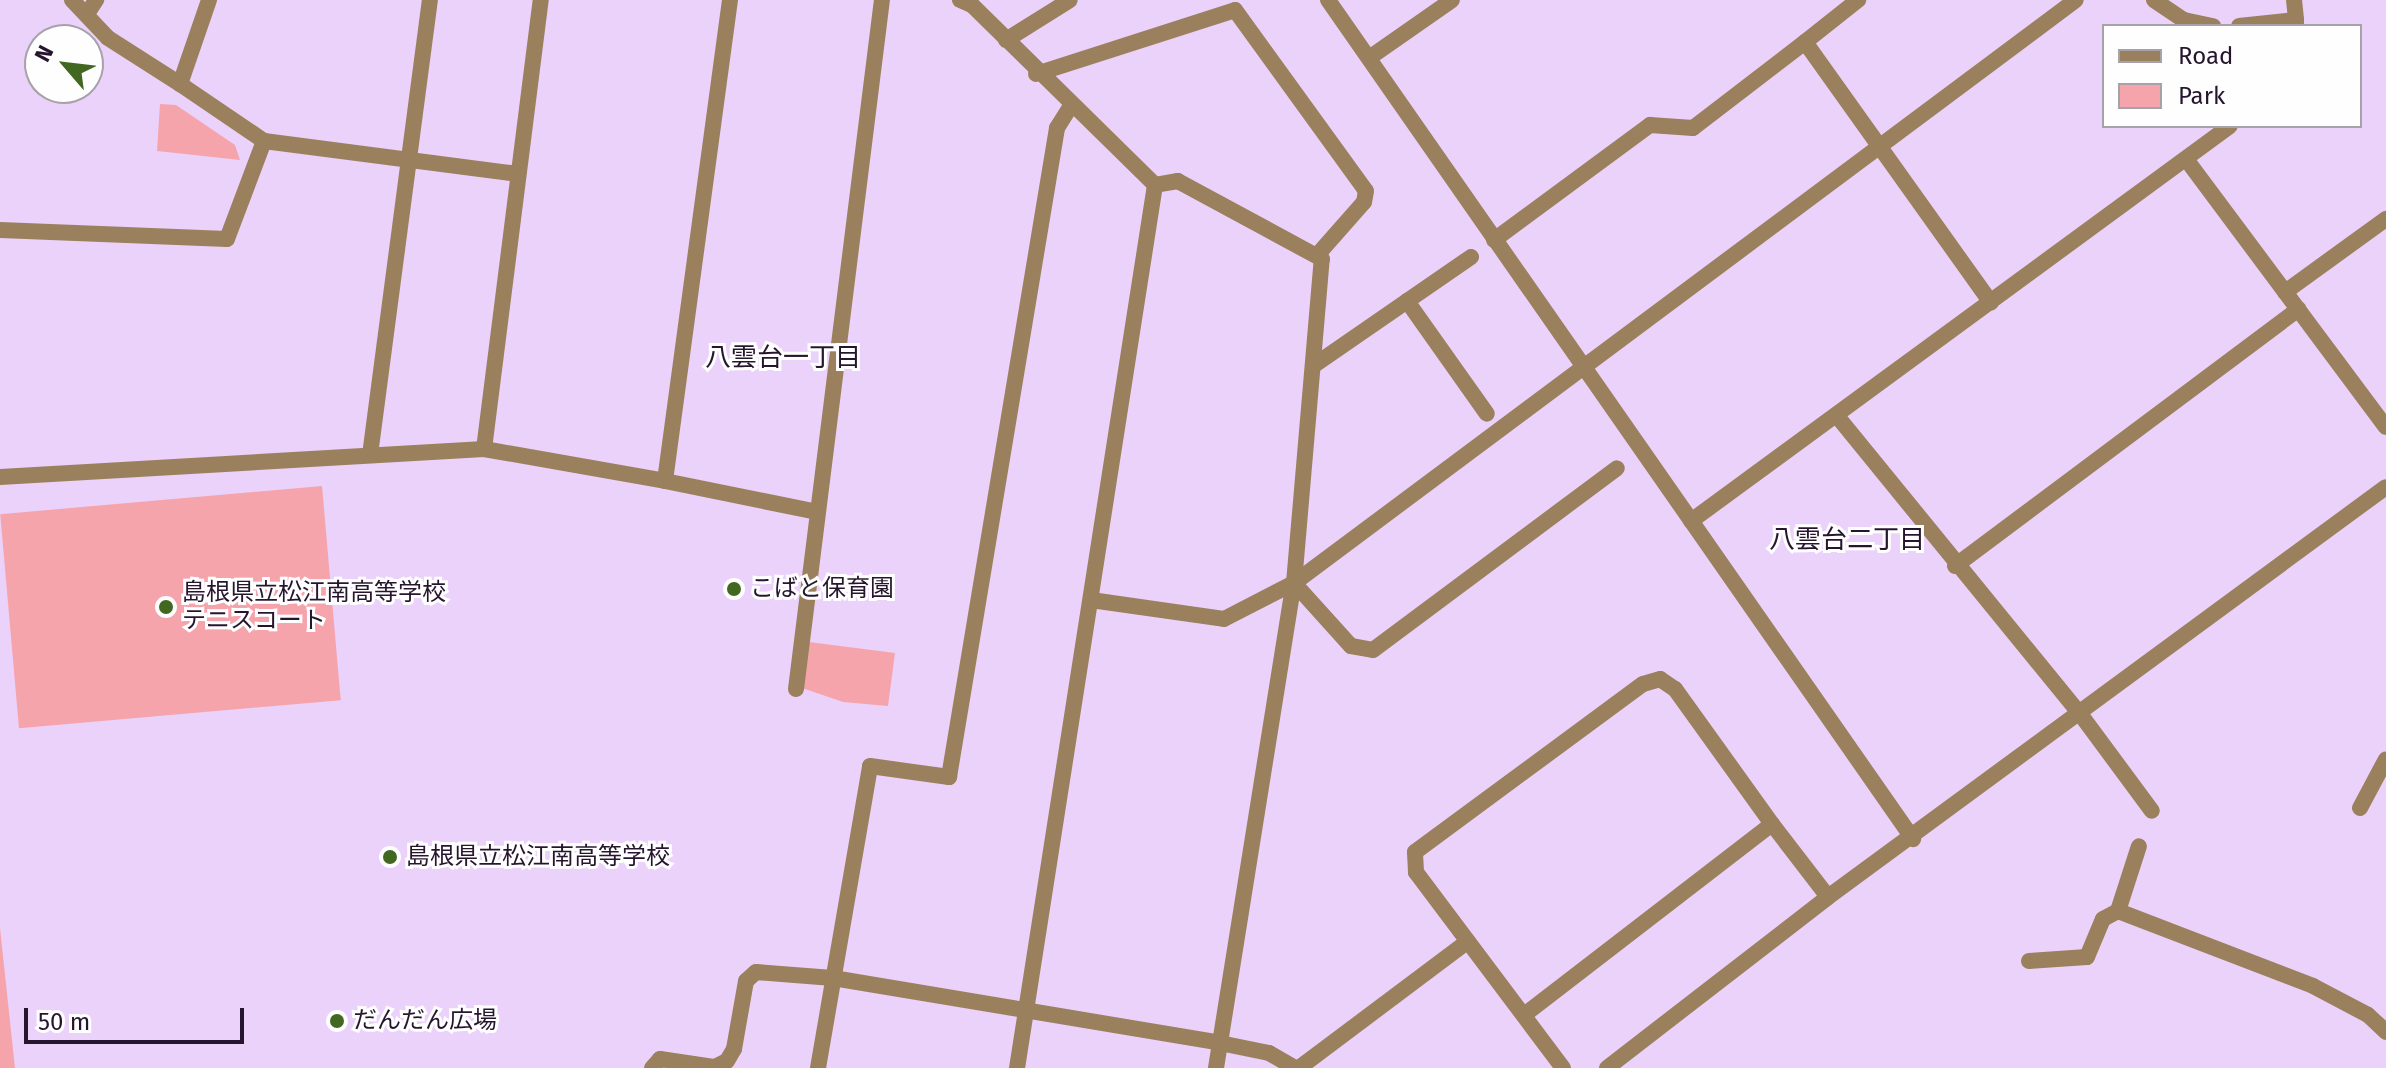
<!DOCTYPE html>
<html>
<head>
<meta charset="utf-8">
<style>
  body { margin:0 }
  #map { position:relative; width:2386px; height:1068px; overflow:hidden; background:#ebd2fa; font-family:"Fira Sans","Noto Sans JP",sans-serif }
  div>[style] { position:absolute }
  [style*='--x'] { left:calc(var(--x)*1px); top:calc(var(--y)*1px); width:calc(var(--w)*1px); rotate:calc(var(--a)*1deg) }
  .green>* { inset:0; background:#f6a4ac; transform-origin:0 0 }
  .street>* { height:16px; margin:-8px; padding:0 8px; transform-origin:8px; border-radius:8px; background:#9b805d }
  .dots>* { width:22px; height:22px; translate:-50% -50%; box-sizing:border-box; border:4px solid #fefefe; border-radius:50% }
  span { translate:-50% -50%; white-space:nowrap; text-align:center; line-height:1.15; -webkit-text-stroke:6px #fefefe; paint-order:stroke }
  .poi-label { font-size:24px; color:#25152d }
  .left { translate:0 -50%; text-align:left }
  .neighbourhood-label { font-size:26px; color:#25152d }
  .legend { position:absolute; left:2102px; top:24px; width:260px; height:104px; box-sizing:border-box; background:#fefefe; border:2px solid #a7a1aa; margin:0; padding:10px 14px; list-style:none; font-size:24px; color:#25152d }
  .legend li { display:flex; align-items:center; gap:16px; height:40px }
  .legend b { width:40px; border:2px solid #a7a1aa }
  .north { position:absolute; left:24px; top:24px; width:80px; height:80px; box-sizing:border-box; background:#fefefe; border:2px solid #a7a1aa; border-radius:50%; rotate:298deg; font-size:22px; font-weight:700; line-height:32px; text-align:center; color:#25152d }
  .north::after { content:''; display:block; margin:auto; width:28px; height:36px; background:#416720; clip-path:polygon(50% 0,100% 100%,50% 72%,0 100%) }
  .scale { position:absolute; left:24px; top:1008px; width:220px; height:36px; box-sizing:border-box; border:4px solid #25152d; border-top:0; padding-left:10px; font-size:24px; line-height:28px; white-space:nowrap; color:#25152d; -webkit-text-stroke:6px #fefefe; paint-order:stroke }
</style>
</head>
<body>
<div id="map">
  <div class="green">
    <i style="clip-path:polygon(160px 104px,176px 105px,235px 145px,240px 160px,157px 151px)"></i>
    <i style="left:322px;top:486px;width:215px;height:323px;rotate:85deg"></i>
    <i style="clip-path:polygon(809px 642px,895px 653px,888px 706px,843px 702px,802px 688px)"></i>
    <i style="clip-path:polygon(0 928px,15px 1068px,0 1068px)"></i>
  </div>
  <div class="street">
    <i style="--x:72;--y:0;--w:52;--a:46.5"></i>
    <i style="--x:108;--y:38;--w:85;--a:32.6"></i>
    <i style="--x:209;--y:0;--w:89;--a:109"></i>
    <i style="--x:180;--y:84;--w:102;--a:34.2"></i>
    <i style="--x:264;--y:141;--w:255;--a:7.4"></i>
    <i style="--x:730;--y:0;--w:485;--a:97.7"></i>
    <i style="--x:665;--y:481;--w:155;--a:11.5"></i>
    <i style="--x:960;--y:0;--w:13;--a:23"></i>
    <i style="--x:972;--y:5;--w:257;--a:44.5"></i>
    <i style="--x:1155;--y:185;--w:894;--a:98.88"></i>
    <i style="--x:1328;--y:0;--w:1023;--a:55.11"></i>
    <i style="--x:2154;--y:0;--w:36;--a:34"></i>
    <i style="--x:2184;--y:20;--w:30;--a:12"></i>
    <i style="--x:2294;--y:0;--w:20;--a:84"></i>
    <i style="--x:87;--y:14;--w:17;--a:-57"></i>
    <i style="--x:2239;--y:26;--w:57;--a:-6"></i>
    <i style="--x:2296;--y:20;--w:6;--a:90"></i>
    <i style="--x:1006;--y:40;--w:75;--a:-32"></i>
    <i style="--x:1805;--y:42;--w:68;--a:-38.4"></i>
    <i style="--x:1369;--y:58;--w:101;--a:-34.9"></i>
    <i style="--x:1036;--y:74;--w:209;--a:-17.8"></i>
    <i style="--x:1235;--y:10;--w:223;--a:54.1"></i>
    <i style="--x:1366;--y:191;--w:11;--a:100"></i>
    <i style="--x:1364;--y:202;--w:68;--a:131.4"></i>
    <i style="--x:2186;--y:159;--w:334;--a:53.3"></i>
    <i style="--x:0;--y:230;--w:227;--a:2.3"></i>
    <i style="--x:227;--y:239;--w:105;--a:-69.3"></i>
    <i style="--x:1494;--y:240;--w:194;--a:-36.4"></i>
    <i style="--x:1650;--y:125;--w:43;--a:4"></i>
    <i style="--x:1693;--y:128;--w:141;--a:-37.5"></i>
    <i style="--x:1805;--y:42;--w:320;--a:54.5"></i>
    <i style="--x:2285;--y:292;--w:125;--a:-35.9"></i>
    <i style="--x:1407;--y:301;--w:138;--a:54.7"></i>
    <i style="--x:1313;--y:366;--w:192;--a:-34.6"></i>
    <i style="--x:1837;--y:416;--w:381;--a:50.8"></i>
    <i style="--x:2078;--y:711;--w:124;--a:53.5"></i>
    <i style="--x:484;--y:449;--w:453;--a:-82.8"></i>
    <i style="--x:370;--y:455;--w:459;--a:-82.5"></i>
    <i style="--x:0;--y:477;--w:485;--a:-3.3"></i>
    <i style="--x:484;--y:449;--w:184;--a:10"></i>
    <i style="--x:1691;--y:521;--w:668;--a:-36.24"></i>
    <i style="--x:1955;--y:566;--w:429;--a:-36.8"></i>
    <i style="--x:1294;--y:583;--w:85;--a:47.9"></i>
    <i style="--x:1351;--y:646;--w:22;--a:10"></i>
    <i style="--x:1373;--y:650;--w:304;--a:-36.7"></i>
    <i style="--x:1091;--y:600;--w:134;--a:8.1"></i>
    <i style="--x:1224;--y:619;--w:79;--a:-27.2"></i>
    <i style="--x:1294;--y:583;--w:325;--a:-85.1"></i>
    <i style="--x:1322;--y:259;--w:164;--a:-151.6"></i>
    <i style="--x:1178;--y:181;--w:23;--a:170"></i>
    <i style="--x:796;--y:689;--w:694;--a:-82.89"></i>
    <i style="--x:2360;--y:808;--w:55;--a:-62"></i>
    <i style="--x:2118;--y:911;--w:68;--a:-72.1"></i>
    <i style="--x:2029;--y:961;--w:58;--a:-3.9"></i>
    <i style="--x:2087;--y:957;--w:41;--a:-67.2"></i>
    <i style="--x:2103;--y:919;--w:17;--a:-28"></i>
    <i style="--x:2118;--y:911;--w:209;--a:21"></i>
    <i style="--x:2313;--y:986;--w:62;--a:27.8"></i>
    <i style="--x:2368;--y:1015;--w:25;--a:43"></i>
    <i style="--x:1524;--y:1015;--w:313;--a:-37.6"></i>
    <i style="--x:1772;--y:824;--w:92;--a:52.5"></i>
    <i style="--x:652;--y:1068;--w:12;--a:-48"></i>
    <i style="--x:660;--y:1059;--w:56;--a:8.3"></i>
    <i style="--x:715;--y:1067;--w:13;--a:-27"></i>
    <i style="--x:727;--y:1061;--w:14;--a:-60"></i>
    <i style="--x:734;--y:1049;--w:69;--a:-80"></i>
    <i style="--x:746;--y:981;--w:13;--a:-42"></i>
    <i style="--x:756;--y:972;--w:77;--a:4.5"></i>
    <i style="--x:833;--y:978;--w:392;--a:9.5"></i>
    <i style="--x:1220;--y:1043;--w:50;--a:11.5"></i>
    <i style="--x:1269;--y:1053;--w:30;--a:30"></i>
    <i style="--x:818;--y:1068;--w:306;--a:-80.2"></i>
    <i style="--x:870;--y:766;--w:80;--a:7.9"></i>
    <i style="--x:949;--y:777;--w:658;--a:-80.55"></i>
    <i style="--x:1057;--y:128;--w:26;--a:-58"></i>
    <i style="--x:1216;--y:1068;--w:491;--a:-80.9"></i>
    <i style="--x:1294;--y:583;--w:975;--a:-36.71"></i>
    <i style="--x:1299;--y:1068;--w:211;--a:-36.9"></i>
    <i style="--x:1563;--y:1068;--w:245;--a:-126.9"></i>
    <i style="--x:1416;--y:872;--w:20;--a:-93"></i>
    <i style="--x:1415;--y:852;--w:283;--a:-36.4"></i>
    <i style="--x:1643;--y:684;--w:18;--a:-16"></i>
    <i style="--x:1660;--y:679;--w:18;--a:34"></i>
    <i style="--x:1675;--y:689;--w:166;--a:54.3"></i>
    <i style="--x:1607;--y:1068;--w:279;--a:-37.7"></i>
    <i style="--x:1828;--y:897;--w:692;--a:-36.31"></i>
  </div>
  <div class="dots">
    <i style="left:734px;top:589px;background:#416720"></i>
    <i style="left:166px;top:607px;background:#416720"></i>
    <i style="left:390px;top:857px;background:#416720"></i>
    <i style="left:337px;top:1021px;background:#416720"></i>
  </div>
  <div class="poi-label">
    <span class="left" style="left:750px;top:589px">こばと保育園</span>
    <span class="left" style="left:182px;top:607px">島根県立松江南高等学校<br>テニスコート</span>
    <span class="left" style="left:406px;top:857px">島根県立松江南高等学校</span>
    <span class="left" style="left:353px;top:1021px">だんだん広場</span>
  </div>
  <div class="neighbourhood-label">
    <span style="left:783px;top:358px">八雲台一丁目</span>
    <span style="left:1847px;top:540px">八雲台二丁目</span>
  </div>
  <ul class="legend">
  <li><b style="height:10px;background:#9b805d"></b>Road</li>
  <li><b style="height:22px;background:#f6a4ac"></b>Park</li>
  </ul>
  <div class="north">N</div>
  <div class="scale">50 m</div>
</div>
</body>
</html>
